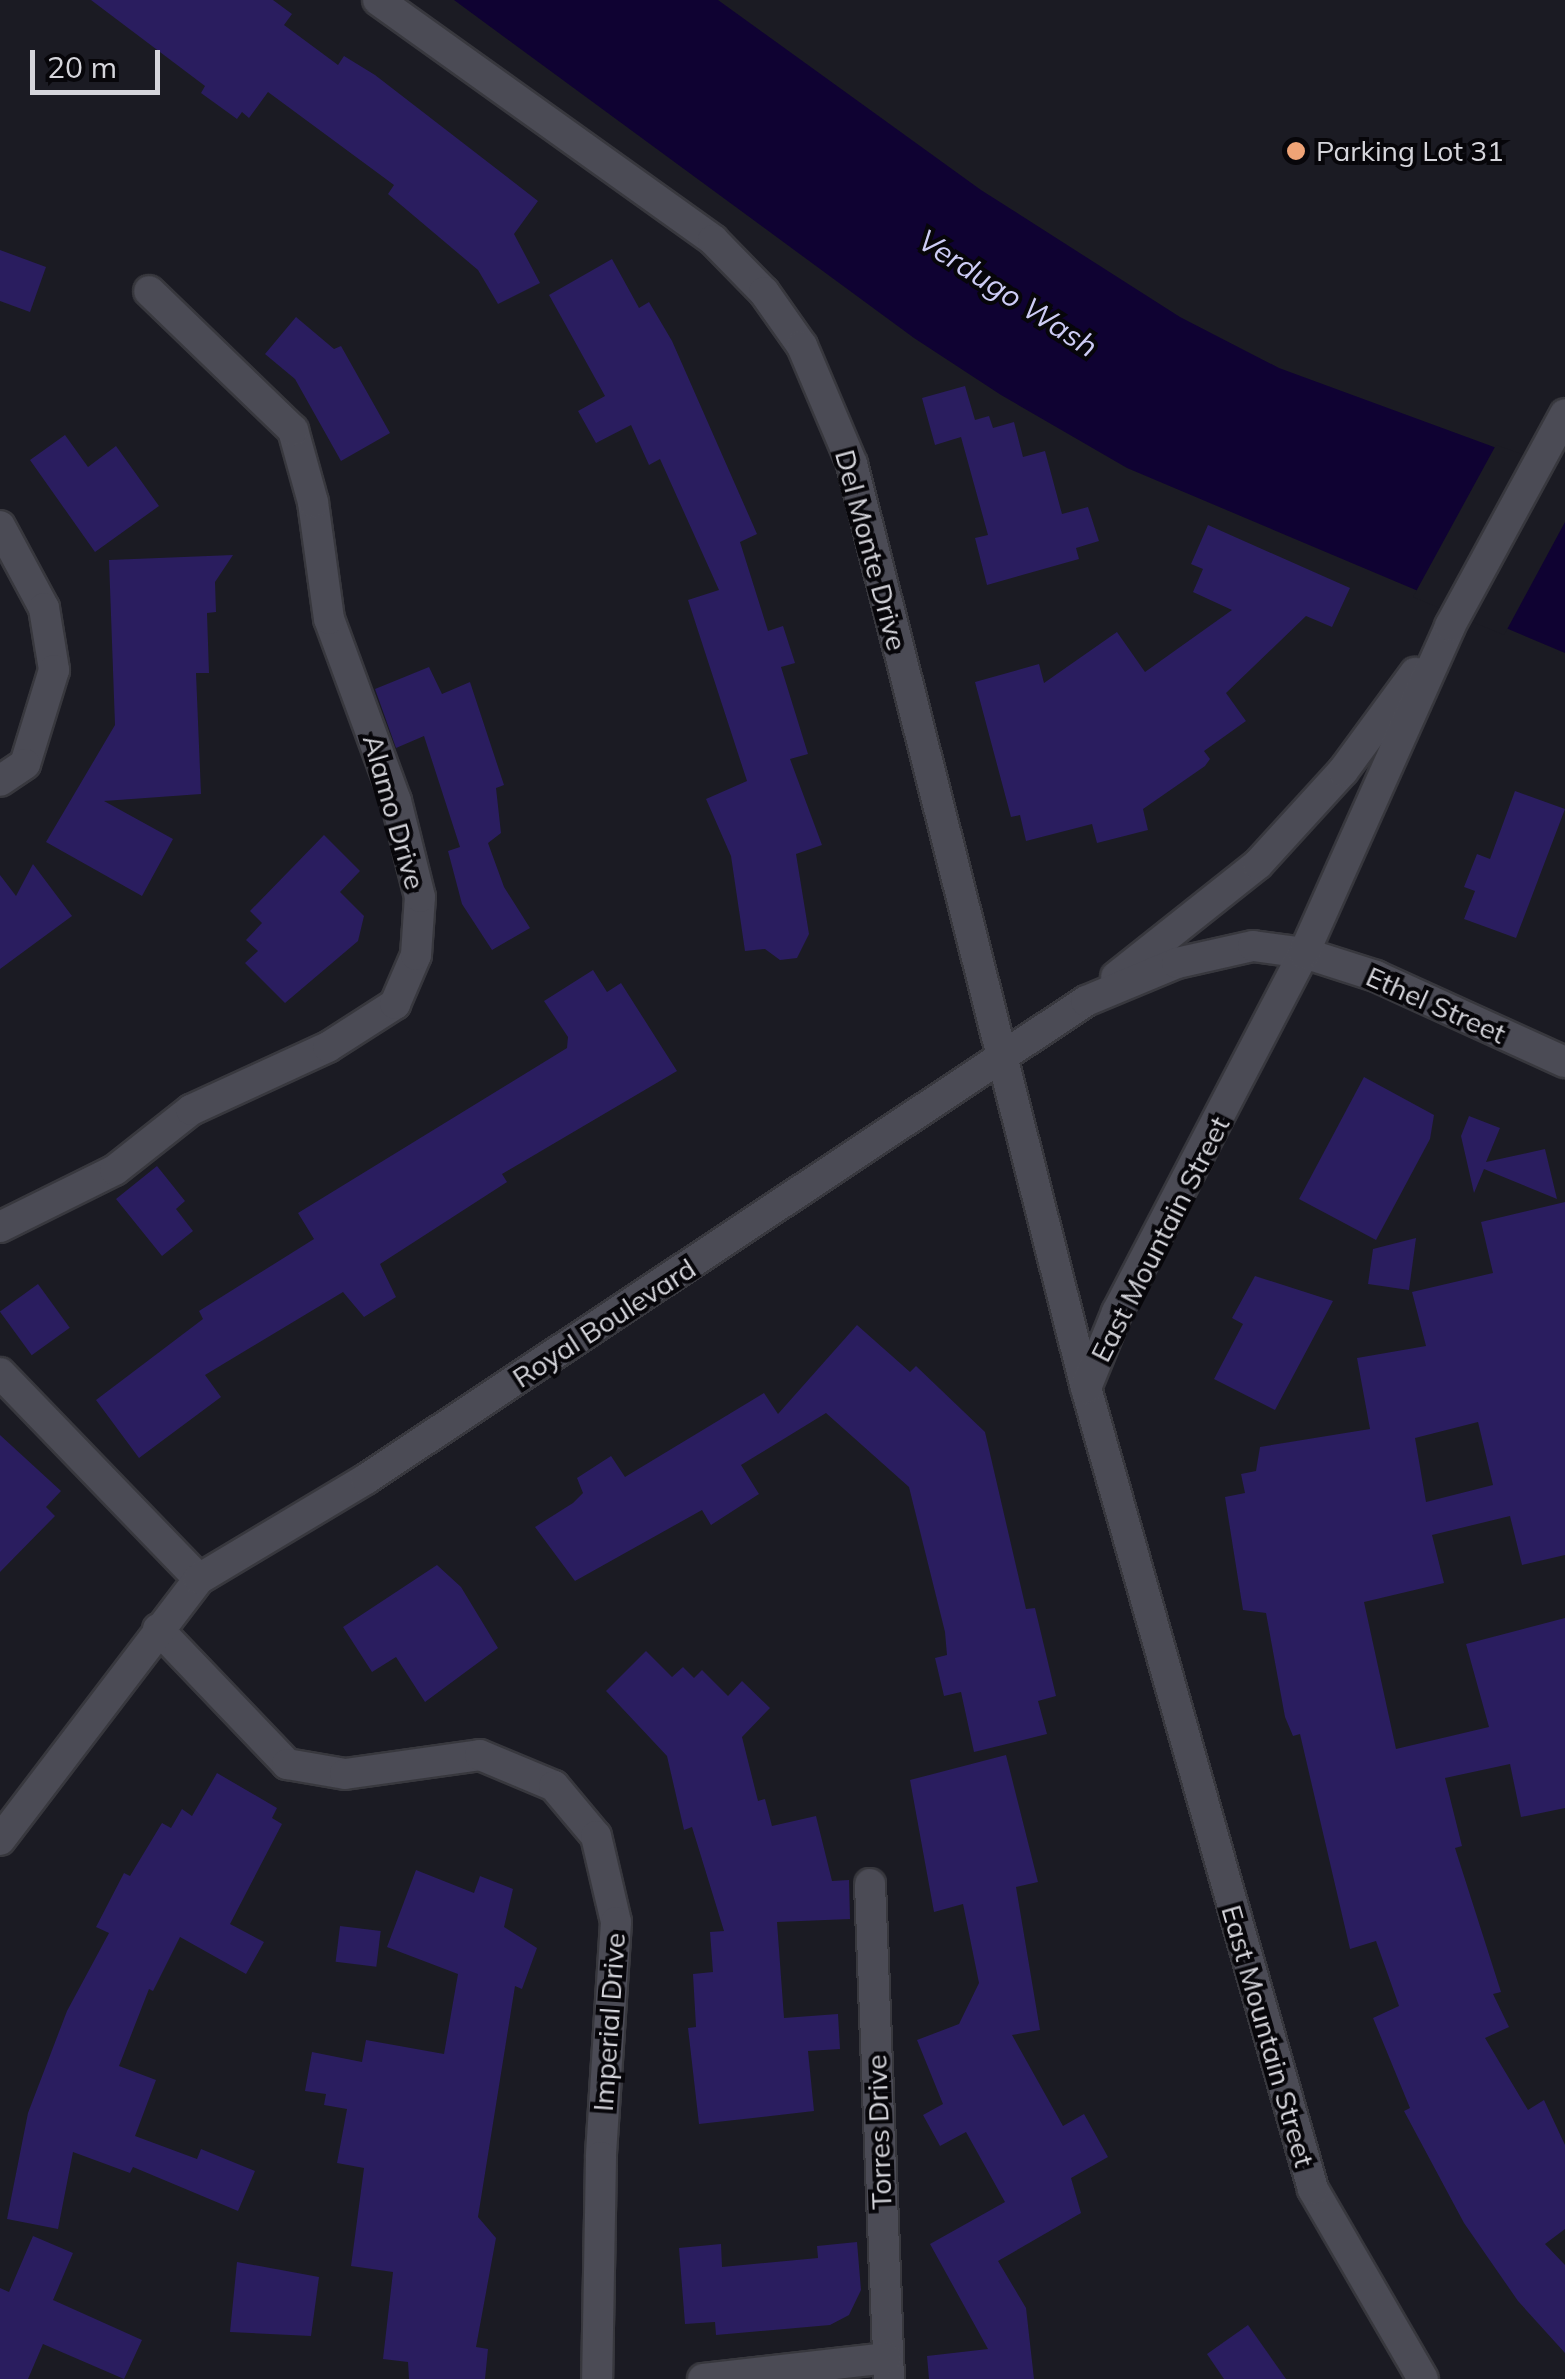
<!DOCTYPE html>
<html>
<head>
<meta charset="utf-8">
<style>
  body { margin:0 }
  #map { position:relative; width:1565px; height:2379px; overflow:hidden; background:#1b1b23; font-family:Mulish,sans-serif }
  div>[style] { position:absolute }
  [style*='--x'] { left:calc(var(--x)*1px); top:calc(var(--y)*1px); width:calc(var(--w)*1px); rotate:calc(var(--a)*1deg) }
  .water>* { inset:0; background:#0f0232 }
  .pier>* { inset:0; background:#1b1b23 }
  .building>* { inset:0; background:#2a1d5f; transform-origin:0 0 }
  .roads { filter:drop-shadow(2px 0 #38383e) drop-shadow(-2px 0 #38383e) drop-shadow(0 2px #38383e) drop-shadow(0 -2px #38383e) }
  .minor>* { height:30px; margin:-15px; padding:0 15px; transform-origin:15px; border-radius:15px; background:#4b4b55 }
  .dots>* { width:28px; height:28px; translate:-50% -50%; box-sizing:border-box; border:5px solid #07060a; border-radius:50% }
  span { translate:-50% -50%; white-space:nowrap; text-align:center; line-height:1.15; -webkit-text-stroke:8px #07060a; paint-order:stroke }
  .poi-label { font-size:28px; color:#d5d5db }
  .left { translate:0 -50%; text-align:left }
  .street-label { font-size:28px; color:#d5d5db }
  .water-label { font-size:30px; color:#cdccf5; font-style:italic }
  .scale { position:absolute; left:30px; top:50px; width:130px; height:45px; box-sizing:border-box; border:5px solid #d5d5db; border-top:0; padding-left:12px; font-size:30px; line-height:35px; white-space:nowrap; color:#d5d5db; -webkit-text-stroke:8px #07060a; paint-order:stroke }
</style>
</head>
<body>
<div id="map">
  <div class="water">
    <i style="clip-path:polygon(454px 0,718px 0,981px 190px,1180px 317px,1279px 368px,1565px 473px,1565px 653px,1127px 468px,1001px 395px,914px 338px)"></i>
  </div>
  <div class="pier">
    <i style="clip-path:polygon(1496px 445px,1565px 469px,1565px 522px,1504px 635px,1413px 597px)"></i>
  </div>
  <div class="building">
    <i style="clip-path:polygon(91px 0,273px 0,292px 14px,284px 25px,338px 65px,344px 56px,375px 75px,538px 201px,514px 234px,540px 283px,498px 304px,478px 270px,388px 194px,394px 185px,268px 92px,249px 118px,242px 112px,237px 119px,201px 93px,205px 86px)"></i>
    <i style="clip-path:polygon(0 250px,46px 267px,30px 312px,0 301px)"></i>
    <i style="clip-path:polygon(612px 259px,639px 308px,649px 302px,672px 341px,757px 534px,740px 542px,768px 631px,783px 626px,795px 663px,781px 667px,808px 754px,790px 759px,822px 845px,796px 854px,809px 934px,797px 958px,780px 960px,765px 949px,745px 951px,731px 856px,706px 799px,747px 781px,688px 600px,719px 590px,660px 459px,649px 465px,631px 425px,596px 443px,578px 411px,605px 396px,549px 295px)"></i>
    <i style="clip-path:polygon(296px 317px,334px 349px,341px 346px,390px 433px,341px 461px,295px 379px,265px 354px)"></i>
    <i style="clip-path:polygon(965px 386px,975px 420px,989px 416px,993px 428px,1014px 422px,1023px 457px,1045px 451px,1062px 514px,1088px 507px,1099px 541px,1076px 548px,1079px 559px,987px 585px,975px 538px,988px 535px,961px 437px,935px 445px,922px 398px)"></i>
    <i style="clip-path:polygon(65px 435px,88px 467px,116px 446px,159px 506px,95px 552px,30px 460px)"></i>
    <i style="clip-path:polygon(1208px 525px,1350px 588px,1332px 627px,1306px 616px,1226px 693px,1246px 721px,1204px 751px,1210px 759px,1205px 766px,1143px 809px,1148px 830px,1097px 843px,1092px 824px,1026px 841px,1020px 815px,1011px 817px,975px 682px,1039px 664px,1044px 683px,1117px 632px,1145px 672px,1232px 610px,1193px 592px,1203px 569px,1191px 564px)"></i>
    <i style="clip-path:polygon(233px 555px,215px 582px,216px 612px,207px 613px,209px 673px,196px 673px,201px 794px,104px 801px,173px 839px,142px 896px,46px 842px,115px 725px,109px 560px)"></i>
    <i style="clip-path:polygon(429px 667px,442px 694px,470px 682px,504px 785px,496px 788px,501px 833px,488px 843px,504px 887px,530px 928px,492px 950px,462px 904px,448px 851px,460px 847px,424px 736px,396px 748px,375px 689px)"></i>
    <i style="clip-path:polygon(1515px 791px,1565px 809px,1516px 938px,1464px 919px,1475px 891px,1464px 887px,1477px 854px,1490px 859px)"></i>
    <i style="clip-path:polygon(324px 835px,360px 871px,340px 892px,364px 916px,358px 941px,285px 1003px,245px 963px,258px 951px,246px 940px,262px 923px,250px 911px)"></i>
    <i style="clip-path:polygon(33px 864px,72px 916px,0 969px,0 875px,16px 896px)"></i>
    <i style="clip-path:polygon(593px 970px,607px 992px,621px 983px,677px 1071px,502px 1174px,507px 1182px,380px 1264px,396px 1297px,364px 1317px,343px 1292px,205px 1375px,221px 1397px,139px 1458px,96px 1400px,203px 1319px,199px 1311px,314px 1239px,298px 1213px,567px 1048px,568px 1037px,544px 1001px)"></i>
    <i style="clip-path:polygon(1364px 1077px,1434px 1115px,1430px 1139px,1376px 1240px,1299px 1199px)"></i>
    <i style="clip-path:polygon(1469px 1116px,1500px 1128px,1486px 1162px,1545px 1149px,1557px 1199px,1484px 1169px,1474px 1193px,1461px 1136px)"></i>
    <i style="clip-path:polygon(157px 1166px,185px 1201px,176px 1209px,193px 1231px,162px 1256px,116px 1199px)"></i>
    <i style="clip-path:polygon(evenodd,1565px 1202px,1565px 1555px,1522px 1565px,1510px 1516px,1432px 1535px,1444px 1583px,1364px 1602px,1396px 1749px,1489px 1727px,1466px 1644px,1565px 1618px,1565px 1808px,1521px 1817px,1510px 1764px,1445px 1778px,1462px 1846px,1455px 1848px,1501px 1992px,1493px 1994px,1509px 2027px,1485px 2038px,1528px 2110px,1544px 2100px,1565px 2145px,1565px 2229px,1545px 2244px,1565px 2265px,1565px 2353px,1518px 2301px,1464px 2223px,1404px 2111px,1410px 2108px,1373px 2018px,1399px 2006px,1376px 1941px,1350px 1949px,1300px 1734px,1293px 1736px,1285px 1717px,1266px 1613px,1243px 1610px,1225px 1497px,1245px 1493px,1241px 1474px,1256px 1471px,1260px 1447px,1370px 1429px,1357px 1358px,1426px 1346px,1412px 1292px,1493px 1273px,1481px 1222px,1565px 1202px,1478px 1422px,1493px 1485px,1426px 1502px,1415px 1438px,1478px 1422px)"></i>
    <i style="clip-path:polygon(1416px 1238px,1409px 1290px,1368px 1284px,1373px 1249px)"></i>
    <i style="clip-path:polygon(1255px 1276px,1333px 1301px,1275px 1410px,1214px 1379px,1243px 1324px,1232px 1318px)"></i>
    <i style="left:38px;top:1284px;width:54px;height:47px;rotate:54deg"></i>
    <i style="clip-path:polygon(857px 1325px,910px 1372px,916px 1366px,985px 1432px,1026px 1609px,1035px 1608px,1056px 1696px,1038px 1701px,1047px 1734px,974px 1752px,961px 1692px,944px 1696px,935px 1658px,947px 1655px,945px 1632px,909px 1487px,826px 1413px,741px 1465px,759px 1494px,711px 1525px,702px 1510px,575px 1581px,535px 1527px,573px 1503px,583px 1493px,577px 1478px,611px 1456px,625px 1477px,764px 1393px,778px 1414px)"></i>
    <i style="clip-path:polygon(0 1435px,61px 1491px,46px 1507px,55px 1516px,0 1572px)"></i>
    <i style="clip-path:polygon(437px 1565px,461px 1587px,498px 1648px,425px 1702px,396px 1657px,372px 1672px,343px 1627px)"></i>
    <i style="clip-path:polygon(646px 1651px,672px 1677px,683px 1667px,694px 1678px,702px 1670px,728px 1696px,742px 1681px,770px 1708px,742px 1737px,758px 1801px,765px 1799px,772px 1826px,816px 1816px,832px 1881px,849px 1880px,850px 1919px,777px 1922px,784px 2018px,838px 2014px,840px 2049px,808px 2051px,814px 2111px,699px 2124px,688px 2028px,696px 2027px,693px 1974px,713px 1972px,710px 1932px,724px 1931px,692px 1827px,684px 1830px,667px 1756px,606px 1691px)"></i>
    <i style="clip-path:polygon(1006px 1755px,1038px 1882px,1016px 1887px,1040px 2030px,1012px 2035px,1063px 2126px,1084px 2114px,1108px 2157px,1071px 2178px,1081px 2213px,998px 2261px,1026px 2308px,1034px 2379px,929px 2379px,927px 2356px,988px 2349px,930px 2244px,1005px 2202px,966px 2132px,940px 2146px,923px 2115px,943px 2104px,917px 2040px,959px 2024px,979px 1983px,963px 1904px,934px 1912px,910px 1780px)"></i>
    <i style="clip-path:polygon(217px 1773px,277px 1808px,272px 1818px,282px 1824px,230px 1924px,264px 1942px,246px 1974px,180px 1937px,153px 1991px,149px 1989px,119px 2066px,156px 2080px,135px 2136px,197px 2159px,201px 2149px,255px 2171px,238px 2211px,133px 2167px,130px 2173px,73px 2152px,58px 2229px,7px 2219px,28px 2113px,67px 2011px,109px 1933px,96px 1927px,124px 1873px,130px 1876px,162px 1823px,171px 1828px,182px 1809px,192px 1816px)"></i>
    <i style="clip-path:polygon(416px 1870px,474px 1893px,480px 1876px,513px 1889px,504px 1927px,537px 1948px,522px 1989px,515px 1986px,478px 2217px,496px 2238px,476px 2347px,488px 2349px,485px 2379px,409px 2379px,408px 2362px,383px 2359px,393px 2272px,351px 2266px,364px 2168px,337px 2163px,347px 2109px,324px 2105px,326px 2094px,305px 2091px,312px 2052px,362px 2062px,366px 2040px,444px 2054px,458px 1974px,387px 1947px)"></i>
    <i style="left:340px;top:1926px;width:41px;height:36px;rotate:7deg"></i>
    <i style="clip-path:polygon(33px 2236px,73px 2253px,53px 2300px,142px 2340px,124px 2379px,43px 2344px,28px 2379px,0 2379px,0 2288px,9px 2292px)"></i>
    <i style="clip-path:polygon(857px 2242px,861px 2290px,849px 2315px,830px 2325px,716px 2335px,715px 2322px,685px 2324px,679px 2248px,721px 2244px,722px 2267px,818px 2258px,817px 2246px)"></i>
    <i style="clip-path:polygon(237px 2262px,319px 2277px,311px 2336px,230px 2332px)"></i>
    <i style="clip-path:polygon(1248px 2325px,1286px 2379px,1224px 2379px,1207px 2354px)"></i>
  </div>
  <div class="roads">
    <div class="minor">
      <i style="--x:378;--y:0;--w:412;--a:35.6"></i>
      <i style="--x:713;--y:240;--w:73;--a:45.6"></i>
      <i style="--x:764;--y:292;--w:66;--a:54.9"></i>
      <i style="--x:802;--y:346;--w:128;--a:67"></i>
      <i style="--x:852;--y:464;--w:953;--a:75.79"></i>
      <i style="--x:0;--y:526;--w:93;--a:61.8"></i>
      <i style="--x:44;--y:608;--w:63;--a:80.8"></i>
      <i style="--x:54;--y:670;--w:98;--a:107.1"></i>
      <i style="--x:25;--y:764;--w:30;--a:146"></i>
      <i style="--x:1116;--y:977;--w:181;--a:-38.5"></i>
      <i style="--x:1258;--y:864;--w:126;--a:-47.6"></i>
      <i style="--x:1343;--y:771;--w:122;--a:-53.7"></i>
      <i style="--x:0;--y:1227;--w:128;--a:-26.4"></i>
      <i style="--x:115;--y:1170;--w:97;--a:-38.3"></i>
      <i style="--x:191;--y:1110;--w:151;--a:-24.7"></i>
      <i style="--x:328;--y:1047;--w:80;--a:-32.7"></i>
      <i style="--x:395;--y:1004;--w:53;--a:-66.8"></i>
      <i style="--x:416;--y:955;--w:58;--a:-86.1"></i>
      <i style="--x:420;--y:897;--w:99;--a:-104"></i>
      <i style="--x:396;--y:801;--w:194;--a:-110.2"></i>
      <i style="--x:329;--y:619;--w:118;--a:-97.8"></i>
      <i style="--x:313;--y:502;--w:75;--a:-105.5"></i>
      <i style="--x:293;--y:430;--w:200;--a:-136"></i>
      <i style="--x:0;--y:1373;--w:286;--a:46"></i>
      <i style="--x:158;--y:1629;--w:187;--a:46.3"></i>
      <i style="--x:287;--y:1764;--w:59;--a:9.8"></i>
      <i style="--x:345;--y:1774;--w:136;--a:-8"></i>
      <i style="--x:480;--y:1755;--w:80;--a:22.7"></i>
      <i style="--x:554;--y:1786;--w:65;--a:50"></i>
      <i style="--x:596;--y:1836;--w:88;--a:76.9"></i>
      <i style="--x:616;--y:1922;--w:235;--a:93.7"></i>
      <i style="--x:601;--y:2157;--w:222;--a:91"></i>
      <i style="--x:0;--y:1840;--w:328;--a:-52.7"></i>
      <i style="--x:199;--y:1579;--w:195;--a:-30.9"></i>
      <i style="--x:366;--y:1479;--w:864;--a:-33.58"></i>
      <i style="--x:1086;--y:1001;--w:99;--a:-22.7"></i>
      <i style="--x:1177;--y:963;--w:78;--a:-12.6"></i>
      <i style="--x:1253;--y:946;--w:51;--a:7.8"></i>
      <i style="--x:1304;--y:953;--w:76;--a:17.7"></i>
      <i style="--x:1376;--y:976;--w:208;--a:24.5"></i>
      <i style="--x:870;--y:1884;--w:495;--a:87.8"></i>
      <i style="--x:703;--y:2379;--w:184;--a:-6.5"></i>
      <i style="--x:1423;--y:2379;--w:220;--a:-120.1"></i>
      <i style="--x:1313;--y:2189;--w:833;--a:-105.82"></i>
      <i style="--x:1086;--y:1388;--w:82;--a:-67.8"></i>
      <i style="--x:1117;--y:1312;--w:405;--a:-62.5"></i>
      <i style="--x:1304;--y:953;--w:358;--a:-65.9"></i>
      <i style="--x:1450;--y:626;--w:241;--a:-61.5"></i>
    </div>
  </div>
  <div class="dots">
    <i style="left:1296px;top:151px;background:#efa376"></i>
  </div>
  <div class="poi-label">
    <span class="left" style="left:1316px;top:151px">Parking Lot 31</span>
  </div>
  <div class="street-label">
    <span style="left:871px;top:550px;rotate:75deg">Del Monte Drive</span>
    <span style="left:394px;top:812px;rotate:74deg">Alamo Drive</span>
    <span style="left:1436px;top:1005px;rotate:24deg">Ethel Street</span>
    <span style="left:1160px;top:1239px;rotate:-63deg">East Mountain Street</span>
    <span style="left:604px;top:1323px;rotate:-33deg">Royal Boulevard</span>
    <span style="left:609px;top:2022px;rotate:-86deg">Imperial Drive</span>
    <span style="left:1268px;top:2036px;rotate:74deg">East Mountain Street</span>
    <span style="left:879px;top:2132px;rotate:-92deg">Torres Drive</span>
  </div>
  <div class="water-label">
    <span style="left:1008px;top:293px;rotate:33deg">Verdugo Wash</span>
  </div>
  <div class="scale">20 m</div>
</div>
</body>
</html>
